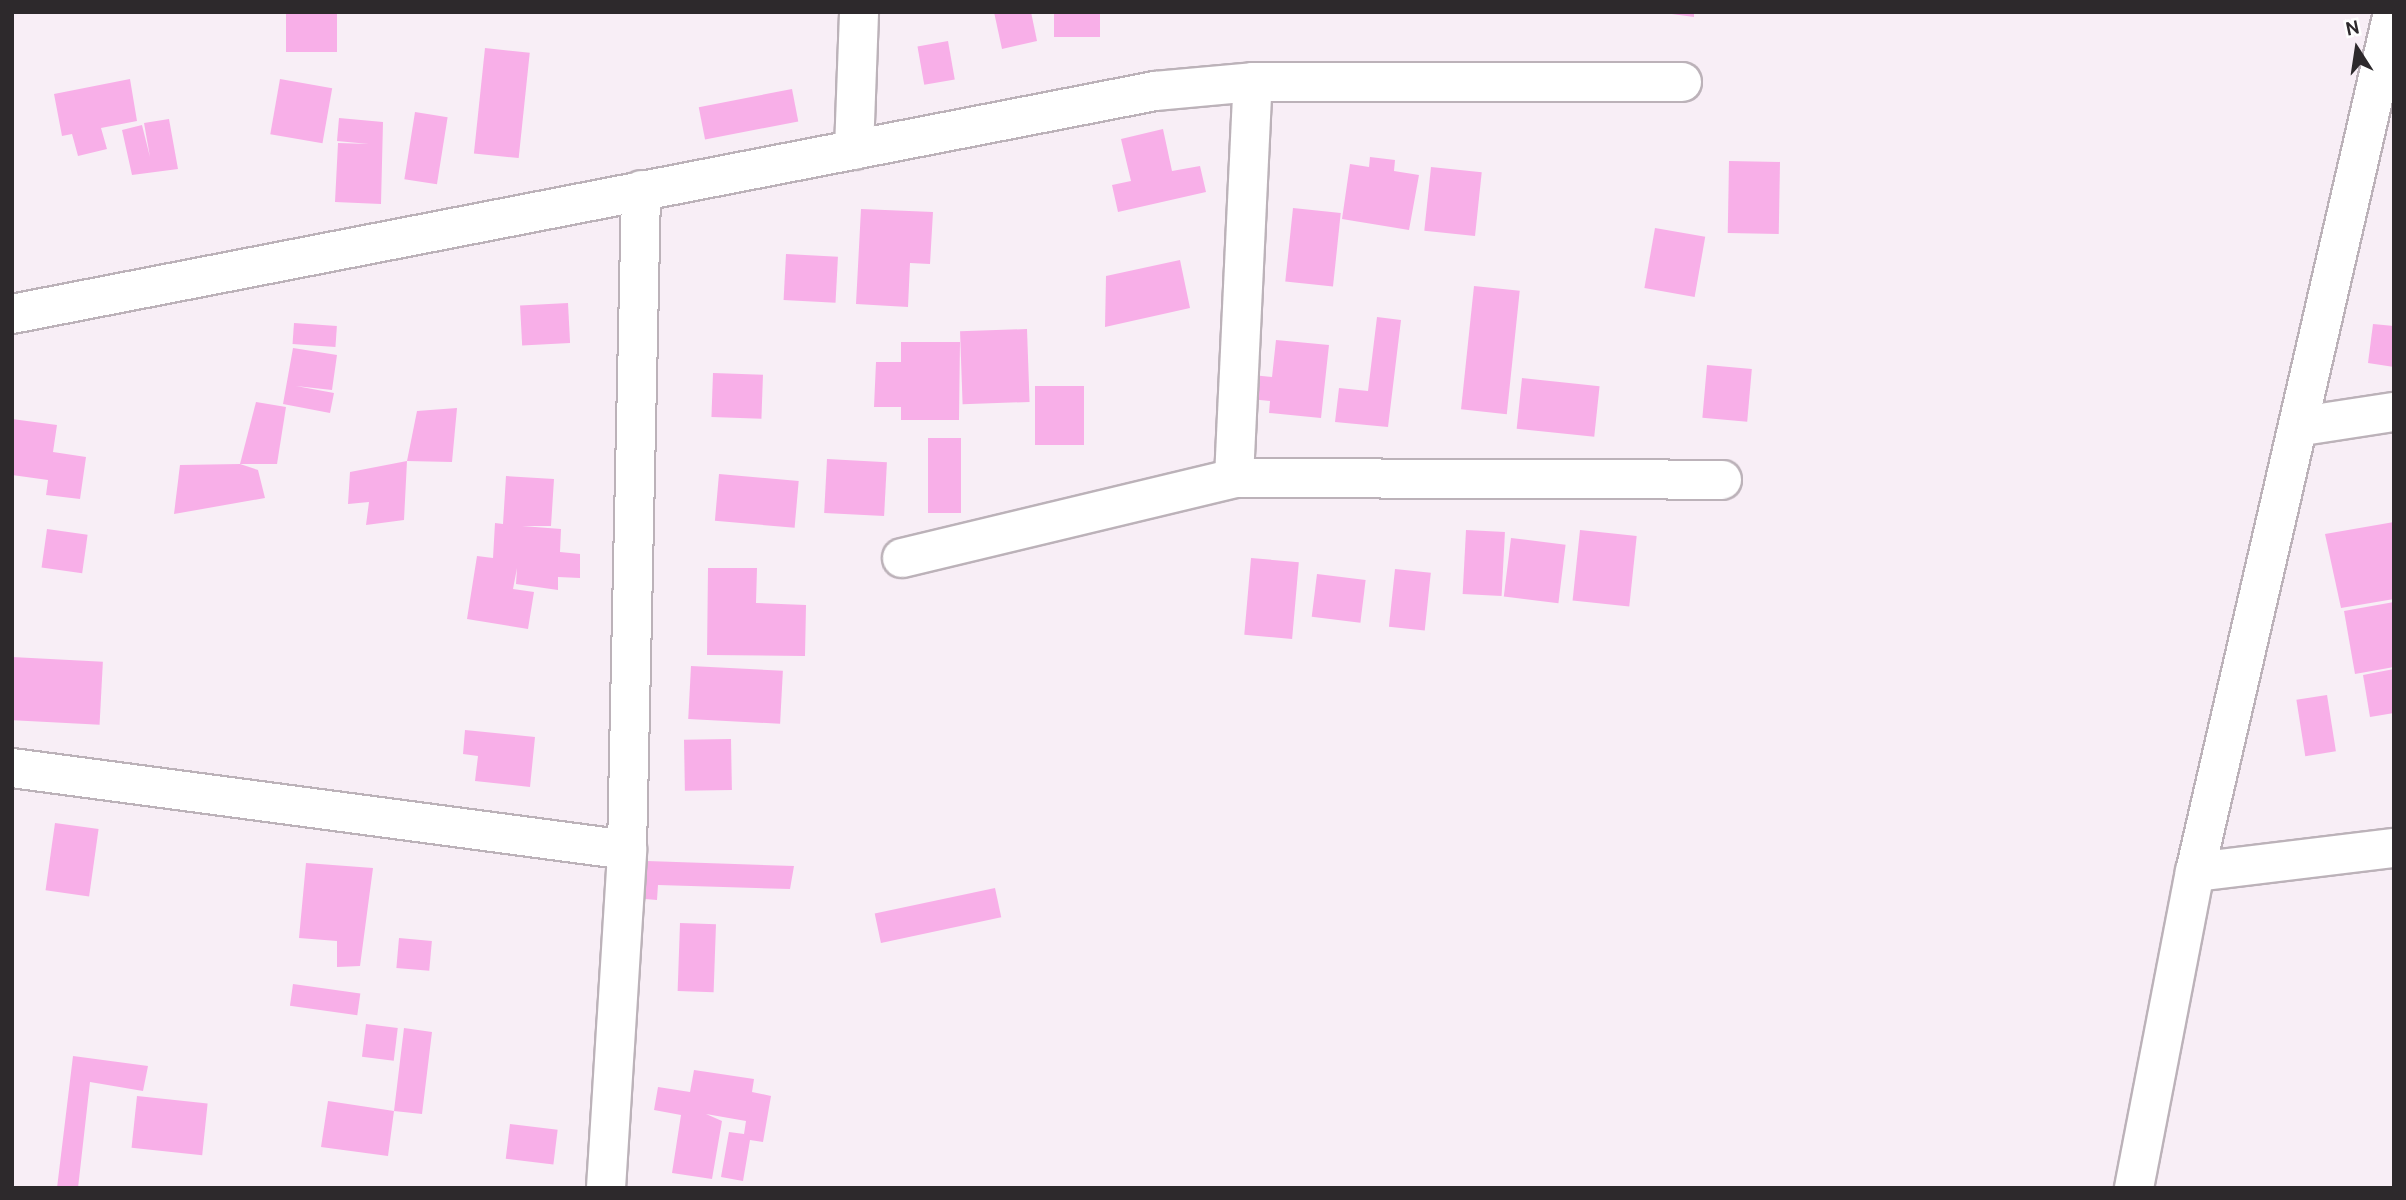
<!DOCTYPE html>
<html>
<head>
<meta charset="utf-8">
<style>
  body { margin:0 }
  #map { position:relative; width:2406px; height:1200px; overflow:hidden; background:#f8eef6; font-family:Cabin,sans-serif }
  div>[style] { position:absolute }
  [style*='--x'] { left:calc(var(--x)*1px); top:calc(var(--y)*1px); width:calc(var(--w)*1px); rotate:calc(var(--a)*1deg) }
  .building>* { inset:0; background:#f8afe8; transform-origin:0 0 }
  .roads { filter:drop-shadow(2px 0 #bcb2b9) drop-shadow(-2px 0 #bcb2b9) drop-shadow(0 2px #bcb2b9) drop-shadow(0 -2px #bcb2b9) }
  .street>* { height:38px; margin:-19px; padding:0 19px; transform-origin:19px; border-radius:19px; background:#fff }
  span { translate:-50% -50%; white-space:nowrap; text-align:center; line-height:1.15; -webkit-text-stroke:7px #fff; paint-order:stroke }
  .frame { position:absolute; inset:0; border:14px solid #2d292c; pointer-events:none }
  .north { position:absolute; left:2322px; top:14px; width:70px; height:70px; -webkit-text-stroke:5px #fff; paint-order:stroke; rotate:348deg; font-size:19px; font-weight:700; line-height:28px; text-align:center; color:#2d292c }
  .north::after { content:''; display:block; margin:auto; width:24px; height:32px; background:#2d292c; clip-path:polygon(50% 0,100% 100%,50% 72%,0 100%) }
</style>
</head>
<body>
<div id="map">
  <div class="building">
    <i style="left:286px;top:12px;width:51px;height:40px"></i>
    <i style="clip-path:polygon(994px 12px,1031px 12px,1037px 41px,1002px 49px)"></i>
    <i style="left:1054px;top:12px;width:46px;height:25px"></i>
    <i style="clip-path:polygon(1657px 12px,1694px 12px,1694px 17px)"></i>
    <i style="left:948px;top:41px;width:39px;height:31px;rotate:80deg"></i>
    <i style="left:485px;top:48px;width:45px;height:106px;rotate:6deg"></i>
    <i style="clip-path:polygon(130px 79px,137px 121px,101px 128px,107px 149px,78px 156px,72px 134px,62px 136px,54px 94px)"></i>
    <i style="left:280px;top:79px;width:53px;height:56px;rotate:10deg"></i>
    <i style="left:792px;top:89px;width:33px;height:95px;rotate:79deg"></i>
    <i style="left:415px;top:112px;width:33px;height:68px;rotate:9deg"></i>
    <i style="clip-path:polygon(339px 118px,383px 122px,381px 204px,335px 202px,338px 143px,369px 144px,337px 141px)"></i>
    <i style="clip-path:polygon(169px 119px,178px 169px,132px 175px,122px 130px,142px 125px,150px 157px,144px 123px)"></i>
    <i style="clip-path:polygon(1163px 129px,1172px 171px,1200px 166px,1206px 192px,1118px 212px,1112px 185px,1131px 181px,1121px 139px)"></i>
    <i style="clip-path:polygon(1370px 157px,1395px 160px,1394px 171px,1419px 175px,1409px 230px,1342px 219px,1350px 164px,1369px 167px)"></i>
    <i style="left:1729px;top:161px;width:51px;height:72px;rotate:1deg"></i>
    <i style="left:1431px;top:167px;width:51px;height:64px;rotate:6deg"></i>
    <i style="left:1293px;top:208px;width:48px;height:74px;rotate:6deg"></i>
    <i style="clip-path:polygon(861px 209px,933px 212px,930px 264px,910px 263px,908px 307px,856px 304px)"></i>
    <i style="left:1655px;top:228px;width:51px;height:61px;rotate:10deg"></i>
    <i style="left:786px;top:254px;width:52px;height:46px;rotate:3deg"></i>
    <i style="clip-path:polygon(1180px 260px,1190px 308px,1105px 327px,1106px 276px)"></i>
    <i style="left:1474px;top:286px;width:46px;height:124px;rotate:6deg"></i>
    <i style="left:568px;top:303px;width:40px;height:48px;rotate:87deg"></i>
    <i style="clip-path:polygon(1377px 317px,1401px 320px,1388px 427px,1335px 422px,1339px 388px,1368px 391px)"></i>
    <i style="left:294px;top:323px;width:43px;height:21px;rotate:4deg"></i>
    <i style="clip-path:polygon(2373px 324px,2394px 326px,2394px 367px,2368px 363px)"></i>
    <i style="left:1027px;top:329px;width:73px;height:67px;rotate:88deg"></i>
    <i style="clip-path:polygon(1276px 340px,1329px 345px,1321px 418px,1269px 413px,1270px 401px,1240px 398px,1242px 374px,1272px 377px)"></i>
    <i style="clip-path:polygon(901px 342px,960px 342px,959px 420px,901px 420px,901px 407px,874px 407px,876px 362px,901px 362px)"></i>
    <i style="clip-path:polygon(293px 348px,337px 355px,332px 390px,296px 386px,334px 393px,330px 413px,283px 404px)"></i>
    <i style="left:1707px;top:365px;width:45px;height:53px;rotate:5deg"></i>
    <i style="left:713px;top:373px;width:50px;height:44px;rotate:2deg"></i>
    <i style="left:1522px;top:378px;width:78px;height:51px;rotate:6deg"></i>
    <i style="left:1035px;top:386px;width:49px;height:59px"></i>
    <i style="clip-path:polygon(256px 402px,286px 407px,277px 464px,240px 464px)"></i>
    <i style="clip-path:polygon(457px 408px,452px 462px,407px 461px,417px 411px)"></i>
    <i style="clip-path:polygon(12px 419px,57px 425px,53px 452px,86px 457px,80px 499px,46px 495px,48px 480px,12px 475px)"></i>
    <i style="left:928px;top:438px;width:33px;height:75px"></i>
    <i style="left:827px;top:459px;width:60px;height:54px;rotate:3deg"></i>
    <i style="clip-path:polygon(407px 461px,404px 520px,366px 525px,369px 502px,348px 504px,350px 472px)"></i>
    <i style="clip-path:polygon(240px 464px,258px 470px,265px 498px,174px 514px,180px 465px)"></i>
    <i style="left:719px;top:474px;width:80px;height:47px;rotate:5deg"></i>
    <i style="clip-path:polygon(506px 476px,554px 479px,551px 526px,522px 526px,561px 529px,560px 552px,580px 554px,580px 578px,558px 577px,558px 590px,516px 584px,517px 568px,513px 589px,534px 592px,528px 629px,467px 619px,477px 556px,493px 558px,495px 523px,503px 524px)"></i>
    <i style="clip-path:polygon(2394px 522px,2394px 599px,2341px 608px,2325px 534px)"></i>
    <i style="left:47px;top:529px;width:41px;height:39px;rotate:8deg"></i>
    <i style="left:1466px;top:530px;width:39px;height:64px;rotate:3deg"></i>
    <i style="left:1580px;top:530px;width:57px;height:71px;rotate:6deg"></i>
    <i style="left:1511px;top:538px;width:55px;height:59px;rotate:7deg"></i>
    <i style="left:1251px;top:558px;width:48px;height:77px;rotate:5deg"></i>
    <i style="clip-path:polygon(708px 568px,757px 568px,756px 603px,806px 605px,805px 656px,707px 655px)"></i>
    <i style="left:1395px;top:569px;width:36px;height:58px;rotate:6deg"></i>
    <i style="left:1317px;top:574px;width:49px;height:43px;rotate:7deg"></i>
    <i style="clip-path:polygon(2394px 602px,2394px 667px,2355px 674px,2344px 611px)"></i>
    <i style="left:12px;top:657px;width:91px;height:63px;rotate:3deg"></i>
    <i style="left:691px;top:666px;width:92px;height:53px;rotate:3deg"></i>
    <i style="clip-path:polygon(2394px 669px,2394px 713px,2370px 717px,2363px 675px)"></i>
    <i style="left:2327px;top:695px;width:57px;height:31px;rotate:81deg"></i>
    <i style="clip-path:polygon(465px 730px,535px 737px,530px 787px,475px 781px,478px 756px,463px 754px)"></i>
    <i style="left:731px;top:739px;width:51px;height:47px;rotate:89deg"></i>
    <i style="left:55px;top:823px;width:44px;height:68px;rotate:8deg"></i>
    <i style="clip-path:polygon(647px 861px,794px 866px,790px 889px,658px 885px,657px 900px,645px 899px)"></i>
    <i style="clip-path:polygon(306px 863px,373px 868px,360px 966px,337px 967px,337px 941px,299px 938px)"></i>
    <i style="left:995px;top:888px;width:30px;height:123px;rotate:78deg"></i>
    <i style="left:680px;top:923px;width:36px;height:68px;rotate:2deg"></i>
    <i style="left:399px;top:938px;width:33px;height:30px;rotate:5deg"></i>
    <i style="left:293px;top:984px;width:68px;height:22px;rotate:8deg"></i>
    <i style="left:366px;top:1024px;width:32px;height:33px;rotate:7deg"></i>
    <i style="clip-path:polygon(404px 1028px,432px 1032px,422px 1114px,394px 1111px,388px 1156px,321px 1147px,328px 1101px,394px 1111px)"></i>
    <i style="clip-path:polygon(73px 1056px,148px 1066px,143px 1091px,90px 1082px,78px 1188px,57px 1188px)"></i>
    <i style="clip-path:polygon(694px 1070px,754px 1079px,752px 1092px,771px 1096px,763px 1142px,750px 1140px,743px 1181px,721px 1177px,729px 1132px,744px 1134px,746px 1121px,706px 1114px,722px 1121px,712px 1179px,672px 1173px,681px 1115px,654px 1110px,658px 1087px,690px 1092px)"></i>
    <i style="left:137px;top:1096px;width:71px;height:52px;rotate:6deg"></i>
    <i style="left:510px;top:1124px;width:48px;height:35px;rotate:7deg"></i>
  </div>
  <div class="roads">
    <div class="street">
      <i style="--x:854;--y:150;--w:138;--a:-87.9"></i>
      <i style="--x:12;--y:314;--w:1165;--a:-11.04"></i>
      <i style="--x:1155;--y:91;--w:98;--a:-5.2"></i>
      <i style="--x:1253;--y:82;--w:429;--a:0"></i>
      <i style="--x:2302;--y:426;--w:93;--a:-8.7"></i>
      <i style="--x:1234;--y:478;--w:488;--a:0.2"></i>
      <i style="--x:902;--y:558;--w:342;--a:-13.5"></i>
      <i style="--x:1234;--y:478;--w:396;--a:-87.3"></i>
      <i style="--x:12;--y:768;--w:620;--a:7.59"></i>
      <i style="--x:2195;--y:872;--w:200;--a:-6.9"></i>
      <i style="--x:606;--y:1188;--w:339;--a:-86.4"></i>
      <i style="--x:627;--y:850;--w:660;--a:-88.78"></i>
      <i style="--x:2134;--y:1188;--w:322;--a:-79.1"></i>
      <i style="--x:2195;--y:872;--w:882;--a:-77.03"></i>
    </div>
  </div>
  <div class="frame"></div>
  <div class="north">N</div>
</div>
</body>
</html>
